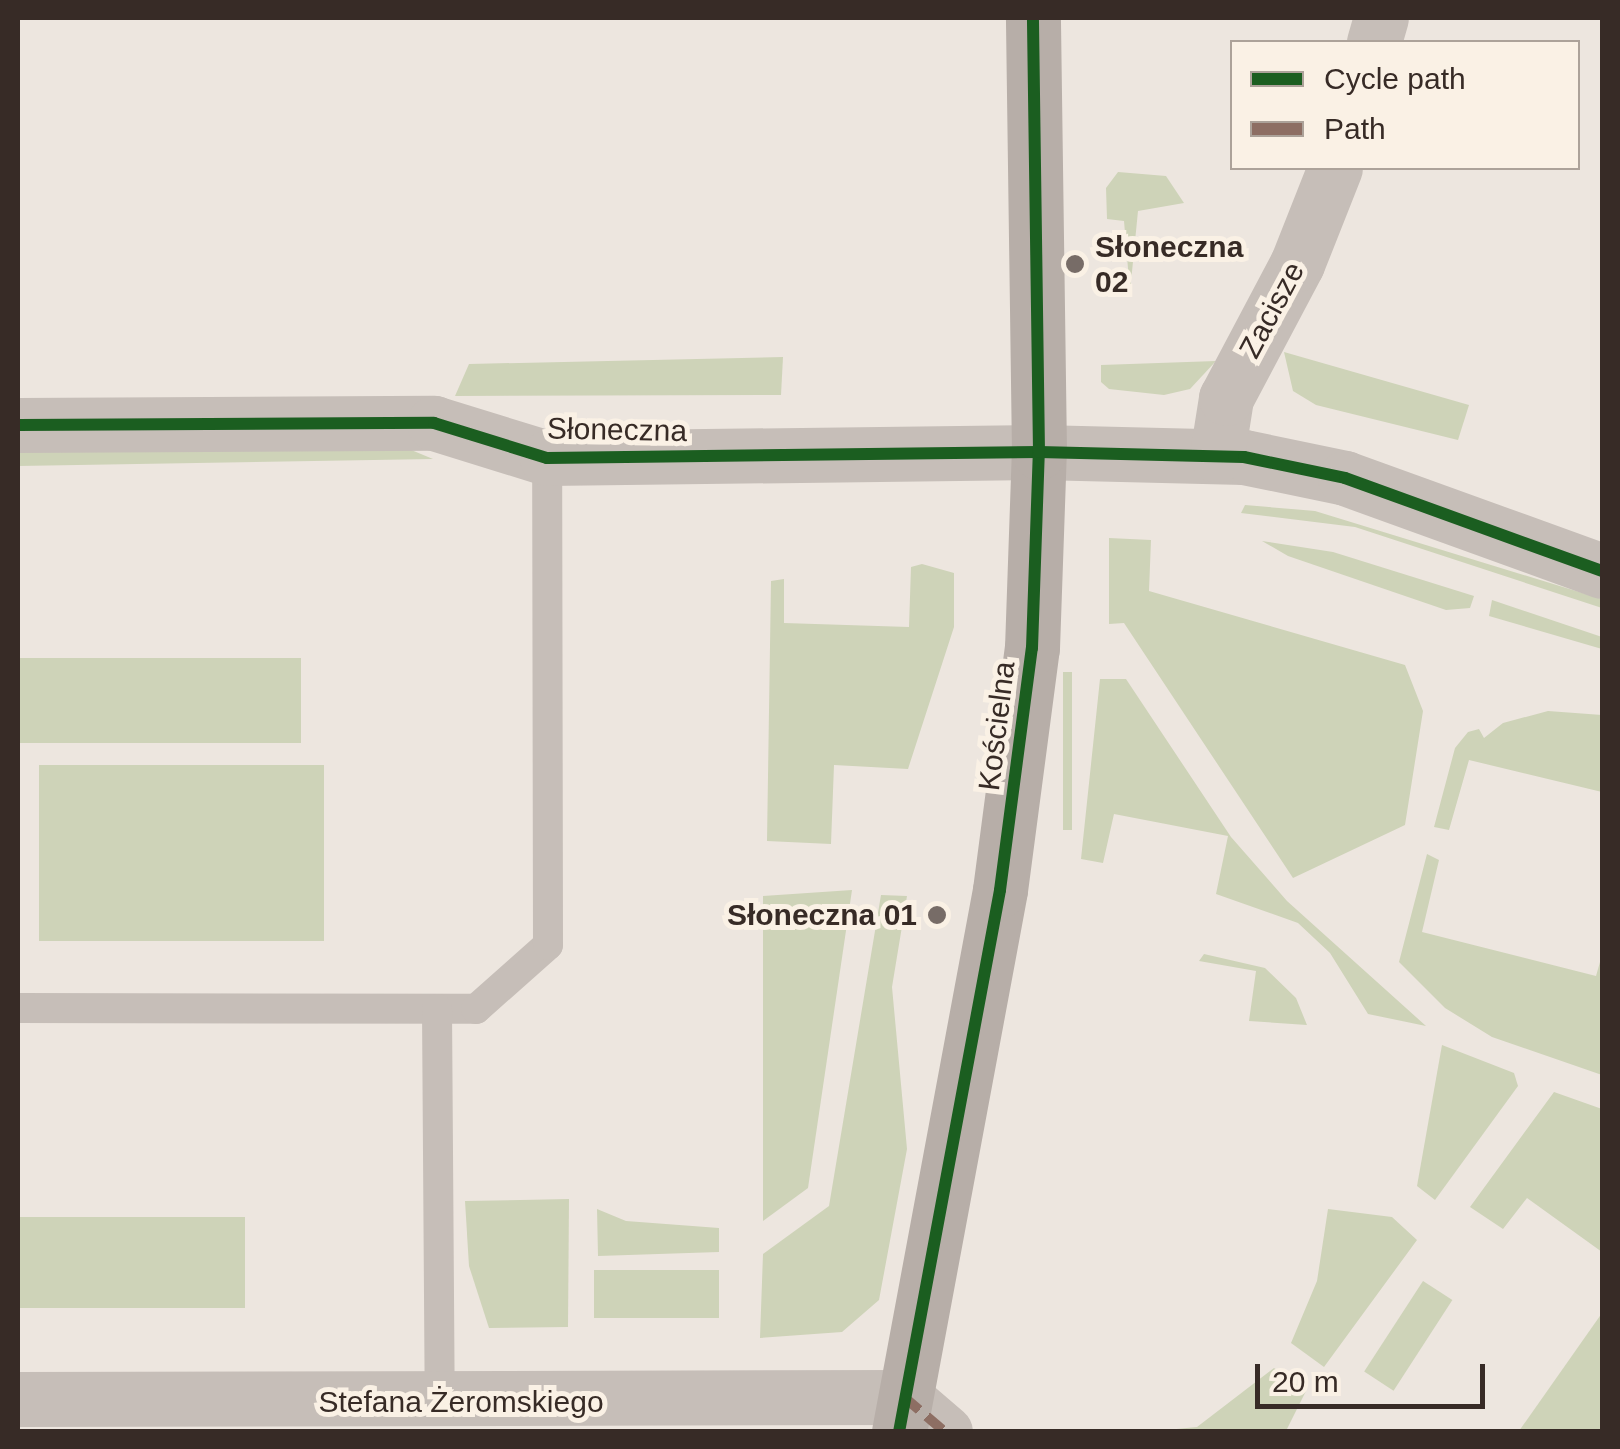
<!DOCTYPE html>
<html>
<head>
<meta charset="utf-8">
<style>
  body { margin:0 }
  #map { position:relative; width:1620px; height:1449px; overflow:hidden; background:#ede6df; font-family:Helvetica,sans-serif }
  div>[style] { position:absolute }
  [style*='--x'] { left:calc(var(--x)*1px); top:calc(var(--y)*1px); width:calc(var(--w)*1px); rotate:calc(var(--a)*1deg) }
  .green>* { inset:0; background:#ced3b8; transform-origin:0 0 }
  .lane>* { height:30px; margin:-15px; padding:0 15px; transform-origin:15px; border-radius:15px; background:#c6beb8 }
  .street>* { height:55px; margin:-27.5px; padding:0 27.5px; transform-origin:27.5px; border-radius:27.5px; background:#c6beb8 }
  .secondary>* { height:55px; margin:-27.5px; padding:0 27.5px; transform-origin:27.5px; border-radius:27.5px; background:#b7aea8 }
  .quiet>* { height:10px; margin-top:-5px; transform-origin:0; background:repeating-linear-gradient(90deg,#8d6e63 0 20px,transparent 0 30px) }
  .cycleway>* { height:12px; margin:-6px; padding:0 6px; transform-origin:6px; border-radius:6px; background:#1b5e20 }
  .dots>* { width:28px; height:28px; translate:-50% -50%; box-sizing:border-box; border:5px solid #faf1e5; border-radius:50% }
  span { translate:-50% -50%; white-space:nowrap; text-align:center; line-height:1.15; -webkit-text-stroke:10px #faf1e5; paint-order:stroke }
  .poi-label { font-size:30px; color:#372b26; font-weight:700 }
  .left { translate:0 -50%; text-align:left }
  .right { translate:-100% -50%; text-align:right }
  .street-label { font-size:30px; color:#372b26 }
  .frame { position:absolute; inset:0; border:20px solid #372b26; pointer-events:none }
  .legend { position:absolute; left:1230px; top:40px; width:350px; height:130px; box-sizing:border-box; background:#faf1e5; border:2px solid #aca299; margin:0; padding:12px 18px; list-style:none; font-size:30px; color:#372b26 }
  .legend li { display:flex; align-items:center; gap:20px; height:50px }
  .legend b { width:50px; border:2px solid #aca299 }
  .scale { position:absolute; left:1255px; top:1364px; width:230px; height:45px; box-sizing:border-box; border:5px solid #372b26; border-top:0; padding-left:12px; font-size:30px; line-height:35px; white-space:nowrap; color:#372b26; -webkit-text-stroke:8px #faf1e5; paint-order:stroke }
</style>
</head>
<body>
<div id="map">
  <div class="green">
    <i style="clip-path:polygon(1118px 172px,1166px 176px,1184px 203px,1138px 211px,1130px 292px,1124px 221px,1107px 219px,1106px 188px)"></i>
    <i style="clip-path:polygon(1284px 352px,1469px 405px,1458px 440px,1316px 405px,1293px 391px)"></i>
    <i style="clip-path:polygon(783px 357px,781px 395px,455px 396px,469px 364px)"></i>
    <i style="clip-path:polygon(1216px 361px,1190px 389px,1164px 395px,1109px 389px,1101px 382px,1101px 365px)"></i>
    <i style="clip-path:polygon(18px 443px,404px 447px,433px 459px,18px 466px)"></i>
    <i style="clip-path:polygon(1245px 505px,1315px 511px,1602px 599px,1602px 608px,1355px 527px,1241px 513px)"></i>
    <i style="clip-path:polygon(1109px 538px,1151px 540px,1149px 591px,1405px 665px,1423px 711px,1405px 825px,1293px 878px,1124px 623px,1109px 624px)"></i>
    <i style="clip-path:polygon(1262px 541px,1333px 552px,1474px 596px,1470px 608px,1446px 610px,1288px 556px)"></i>
    <i style="clip-path:polygon(922px 564px,954px 573px,954px 627px,908px 769px,834px 765px,831px 844px,767px 841px,771px 581px,784px 579px,784px 623px,909px 627px,911px 567px)"></i>
    <i style="clip-path:polygon(1492px 600px,1602px 637px,1602px 649px,1489px 616px)"></i>
    <i style="left:18px;top:658px;width:283px;height:85px"></i>
    <i style="left:1063px;top:672px;width:9px;height:158px"></i>
    <i style="clip-path:polygon(1100px 679px,1126px 679px,1231px 837px,1287px 901px,1426px 1026px,1368px 1014px,1330px 953px,1298px 923px,1216px 894px,1228px 836px,1114px 814px,1103px 863px,1081px 859px)"></i>
    <i style="clip-path:polygon(1548px 711px,1602px 715px,1602px 792px,1469px 760px,1449px 830px,1434px 827px,1455px 748px,1468px 732px,1479px 729px,1484px 738px,1503px 723px)"></i>
    <i style="left:324px;top:765px;width:176px;height:285px;rotate:90deg"></i>
    <i style="clip-path:polygon(1427px 854px,1439px 860px,1422px 932px,1596px 976px,1602px 955px,1602px 1075px,1492px 1037px,1445px 1008px,1399px 962px)"></i>
    <i style="clip-path:polygon(852px 890px,808px 1188px,763px 1221px,763px 896px)"></i>
    <i style="clip-path:polygon(881px 895px,907px 896px,892px 987px,907px 1149px,879px 1300px,842px 1332px,760px 1338px,763px 1254px,829px 1206px)"></i>
    <i style="clip-path:polygon(1204px 954px,1265px 968px,1296px 998px,1307px 1025px,1249px 1021px,1256px 971px,1199px 961px)"></i>
    <i style="clip-path:polygon(1442px 1045px,1514px 1073px,1518px 1086px,1435px 1200px,1417px 1186px)"></i>
    <i style="clip-path:polygon(1554px 1092px,1602px 1109px,1602px 1252px,1527px 1198px,1503px 1229px,1470px 1207px)"></i>
    <i style="clip-path:polygon(569px 1199px,568px 1327px,489px 1328px,469px 1266px,465px 1201px)"></i>
    <i style="clip-path:polygon(597px 1209px,626px 1221px,719px 1228px,719px 1252px,598px 1256px)"></i>
    <i style="clip-path:polygon(1328px 1209px,1392px 1217px,1417px 1240px,1324px 1367px,1291px 1343px,1317px 1281px)"></i>
    <i style="left:18px;top:1217px;width:227px;height:91px"></i>
    <i style="left:594px;top:1270px;width:125px;height:48px"></i>
    <i style="left:1423px;top:1281px;width:35px;height:108px;rotate:33deg"></i>
    <i style="clip-path:polygon(1602px 1313px,1602px 1431px,1519px 1431px)"></i>
    <i style="clip-path:polygon(1274px 1368px,1306px 1391px,1286px 1431px,1156px 1431px,1197px 1427px)"></i>
  </div>
  <div class="lane">
    <i style="--x:18;--y:1008;--w:458;--a:0.1"></i>
    <i style="--x:476;--y:1009;--w:96;--a:-41.6"></i>
    <i style="--x:548;--y:945;--w:487;--a:-90.1"></i>
    <i style="--x:437;--y:1009;--w:393;--a:89.6"></i>
  </div>
  <div class="street">
    <i style="--x:1374;--y:42;--w:25;--a:-74"></i>
    <i style="--x:18;--y:425;--w:416;--a:-0.3"></i>
    <i style="--x:434;--y:423;--w:118;--a:17.2"></i>
    <i style="--x:547;--y:458;--w:492;--a:-0.7"></i>
    <i style="--x:1039;--y:452;--w:205;--a:1.4"></i>
    <i style="--x:1244;--y:457;--w:103;--a:11.7"></i>
    <i style="--x:1345;--y:478;--w:273;--a:19.9"></i>
    <i style="--x:1217;--y:455;--w:58;--a:-81"></i>
    <i style="--x:1226;--y:398;--w:152;--a:-62.1"></i>
    <i style="--x:1297;--y:264;--w:103;--a:-68.4"></i>
    <i style="--x:18;--y:1399;--w:886;--a:-0.13"></i>
    <i style="--x:904;--y:1397;--w:54;--a:40.5"></i>
  </div>
  <div class="secondary">
    <i style="--x:899;--y:1432;--w:551;--a:-79.44"></i>
    <i style="--x:1000;--y:890;--w:244;--a:-82.5"></i>
    <i style="--x:1032;--y:648;--w:196;--a:-88"></i>
    <i style="--x:1039;--y:452;--w:434;--a:-90.8"></i>
  </div>
  <div class="quiet">
    <i style="--x:904;--y:1397;--w:54;--a:40.5"></i>
  </div>
  <div class="cycleway">
    <i style="--x:18;--y:425;--w:416;--a:-0.3"></i>
    <i style="--x:434;--y:423;--w:118;--a:17.2"></i>
    <i style="--x:547;--y:458;--w:492;--a:-0.7"></i>
    <i style="--x:1039;--y:452;--w:205;--a:1.4"></i>
    <i style="--x:1244;--y:457;--w:103;--a:11.7"></i>
    <i style="--x:1345;--y:478;--w:273;--a:19.9"></i>
    <i style="--x:899;--y:1432;--w:551;--a:-79.44"></i>
    <i style="--x:1000;--y:890;--w:244;--a:-82.5"></i>
    <i style="--x:1032;--y:648;--w:196;--a:-88"></i>
    <i style="--x:1039;--y:452;--w:434;--a:-90.8"></i>
  </div>
  <div class="dots">
    <i style="left:1075px;top:264px;background:#776c67"></i>
    <i style="left:937px;top:915px;background:#776c67"></i>
  </div>
  <div class="poi-label">
    <span class="left" style="left:1095px;top:264px">Słoneczna<br>02</span>
    <span class="right" style="left:917px;top:915px">Słoneczna 01</span>
  </div>
  <div class="street-label">
    <span style="left:1272px;top:310px;rotate:-62deg">Zacisze</span>
    <span style="left:617px;top:430px;rotate:1deg">Słoneczna</span>
    <span style="left:997px;top:726px;rotate:-83deg">Kościelna</span>
    <span style="left:461px;top:1402px">Stefana Żeromskiego</span>
  </div>
  <div class="frame"></div>
  <ul class="legend">
  <li><b style="height:12px;background:#1b5e20"></b>Cycle path</li>
  <li><b style="height:12px;background:#8d6e63"></b>Path</li>
  </ul>
  <div class="scale">20 m</div>
</div>
</body>
</html>
